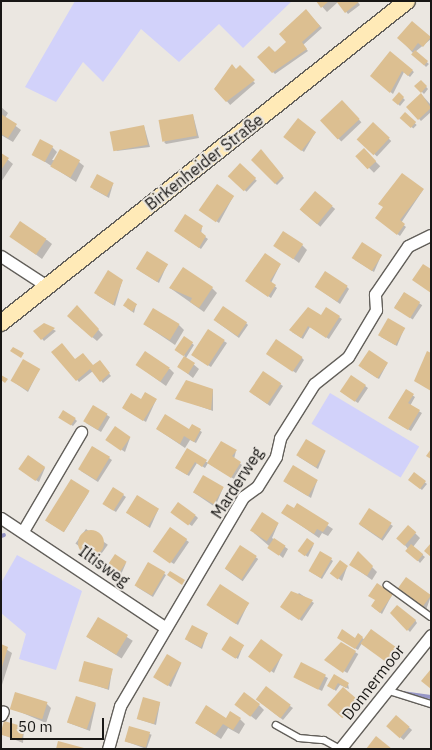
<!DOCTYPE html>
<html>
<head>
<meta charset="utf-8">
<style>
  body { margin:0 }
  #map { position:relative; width:432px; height:750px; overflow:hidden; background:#ebe7e1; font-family:"IBM Plex Sans",sans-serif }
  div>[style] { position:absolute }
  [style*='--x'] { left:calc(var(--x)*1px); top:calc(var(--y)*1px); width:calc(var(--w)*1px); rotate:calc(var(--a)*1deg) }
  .green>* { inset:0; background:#d2d2fa; transform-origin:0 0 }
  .shadow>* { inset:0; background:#0003; transform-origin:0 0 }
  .stream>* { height:4px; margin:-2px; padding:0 2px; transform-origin:2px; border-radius:2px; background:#9696c6 }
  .building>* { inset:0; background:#dcbf91; transform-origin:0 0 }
  .round { border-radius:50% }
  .roads { filter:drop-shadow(1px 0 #625f5a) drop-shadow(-1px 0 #625f5a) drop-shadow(0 1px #625f5a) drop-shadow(0 -1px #625f5a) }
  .lane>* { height:5.5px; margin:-2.75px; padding:0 2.75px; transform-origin:2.75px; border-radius:2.75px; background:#fff }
  .street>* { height:11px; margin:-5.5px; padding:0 5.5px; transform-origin:5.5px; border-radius:5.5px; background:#fff }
  .secondary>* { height:16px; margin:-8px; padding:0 8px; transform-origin:8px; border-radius:8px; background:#ffeab7 }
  span { translate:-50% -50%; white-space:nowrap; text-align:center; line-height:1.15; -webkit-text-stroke:4px #ebe7e1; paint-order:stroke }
  .street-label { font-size:16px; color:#181715 }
  .frame { position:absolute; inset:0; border:2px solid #181715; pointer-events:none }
  .scale { position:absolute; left:10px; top:718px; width:94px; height:22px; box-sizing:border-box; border:2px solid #181715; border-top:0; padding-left:6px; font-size:15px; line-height:18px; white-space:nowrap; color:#181715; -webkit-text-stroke:4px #ebe7e1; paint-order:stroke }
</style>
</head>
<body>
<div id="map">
  <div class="green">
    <i style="clip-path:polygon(75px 1px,292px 1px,243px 48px,219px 24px,179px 62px,141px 29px,103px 82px,83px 62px,56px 102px,25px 87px)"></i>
    <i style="left:330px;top:393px;width:104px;height:36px;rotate:31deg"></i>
    <i style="clip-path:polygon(17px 555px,82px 591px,56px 670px,19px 659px,26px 634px,1px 613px,1px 583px)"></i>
  </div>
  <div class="shadow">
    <i style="clip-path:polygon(317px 1px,357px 1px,360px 5px,348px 14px,338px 2px,327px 12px)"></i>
    <i style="clip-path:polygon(306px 11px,322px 28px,303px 45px,308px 51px,275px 74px,258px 57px,274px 53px,288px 42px)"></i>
    <i style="clip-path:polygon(412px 23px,431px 39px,415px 52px,429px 64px,426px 67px,399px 38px)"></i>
    <i style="clip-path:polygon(391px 53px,414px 72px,410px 77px,404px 72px,393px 94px,371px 76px)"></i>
    <i style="left:240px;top:66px;width:23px;height:33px;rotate:49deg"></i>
    <i style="clip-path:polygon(421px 81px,428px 89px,424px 94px,416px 86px)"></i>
    <i style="clip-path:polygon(399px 94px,405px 100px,400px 106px,394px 100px)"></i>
    <i style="clip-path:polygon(421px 94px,431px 105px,431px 112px,421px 121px,408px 107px)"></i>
    <i style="left:342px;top:102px;width:28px;height:28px;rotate:46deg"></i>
    <i style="clip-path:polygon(1px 107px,8px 113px,5px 118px,21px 130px,13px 142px,1px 135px)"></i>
    <i style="left:405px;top:114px;width:16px;height:5px;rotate:43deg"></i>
    <i style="clip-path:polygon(193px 115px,199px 138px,166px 144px,164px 142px)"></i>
    <i style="left:373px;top:124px;width:25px;height:21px;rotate:43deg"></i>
    <i style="clip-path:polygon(144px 126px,150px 147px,116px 151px)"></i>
    <i style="clip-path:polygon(315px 133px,304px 152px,287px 139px)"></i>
    <i style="clip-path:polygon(52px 147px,57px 152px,52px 160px,79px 162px,84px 166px,76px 182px,33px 154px)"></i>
    <i style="left:364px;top:150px;width:23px;height:9px;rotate:45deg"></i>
    <i style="clip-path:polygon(263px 153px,284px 178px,277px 185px,252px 160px)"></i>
    <i style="clip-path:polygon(1px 154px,13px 164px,1px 182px)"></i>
    <i style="left:240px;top:165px;width:23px;height:15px;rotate:43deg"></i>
    <i style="clip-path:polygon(113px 184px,109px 198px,93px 189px)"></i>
    <i style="clip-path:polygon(423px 190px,401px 223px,406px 227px,400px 236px,379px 220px)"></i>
    <i style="left:316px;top:193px;width:25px;height:23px;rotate:40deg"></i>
    <i style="clip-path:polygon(233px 197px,219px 223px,203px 212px)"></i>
    <i style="clip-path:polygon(202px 227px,201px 234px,208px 239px,201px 249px,178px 233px)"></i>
    <i style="clip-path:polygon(12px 237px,47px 240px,52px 244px,42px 259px)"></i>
    <i style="clip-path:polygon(275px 245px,302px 245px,307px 250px,299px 263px)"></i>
    <i style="clip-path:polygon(381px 256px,374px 272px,355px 260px)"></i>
    <i style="clip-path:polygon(167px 265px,159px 283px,140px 271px)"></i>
    <i style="clip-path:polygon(280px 265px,271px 283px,277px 288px,271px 298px,249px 283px)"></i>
    <i style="clip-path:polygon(122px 281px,115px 306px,97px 295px)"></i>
    <i style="clip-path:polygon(316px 287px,347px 287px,349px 289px,340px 304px)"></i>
    <i style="clip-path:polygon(170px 288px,212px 288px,217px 293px,204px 312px)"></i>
    <i style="left:404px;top:293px;width:22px;height:17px;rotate:34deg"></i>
    <i style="clip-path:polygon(136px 305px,134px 313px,127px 308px)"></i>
    <i style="clip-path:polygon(77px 306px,103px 335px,97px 341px,73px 321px)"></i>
    <i style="clip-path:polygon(327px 309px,342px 319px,329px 339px,310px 327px,303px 339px,292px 332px,322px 317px)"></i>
    <i style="clip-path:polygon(217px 322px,246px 323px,248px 325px,239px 338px)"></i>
    <i style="clip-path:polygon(44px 324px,56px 331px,44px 341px,35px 331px)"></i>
    <i style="clip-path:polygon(144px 324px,179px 325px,184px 330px,175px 345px)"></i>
    <i style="clip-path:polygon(404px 329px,397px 346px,381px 337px)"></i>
    <i style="clip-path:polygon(208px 331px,227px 343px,211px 367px,195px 357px)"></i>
    <i style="clip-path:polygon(185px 338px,194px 345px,186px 358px,199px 369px,193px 378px,178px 366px,185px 356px,179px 352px)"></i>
    <i style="clip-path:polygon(53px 352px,93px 367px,101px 364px,111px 376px,103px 383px,93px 371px,79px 382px)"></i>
    <i style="clip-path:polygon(270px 356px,302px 358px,304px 360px,296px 373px)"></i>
    <i style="clip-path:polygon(387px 364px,379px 379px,362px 368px)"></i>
    <i style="clip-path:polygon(137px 365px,170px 369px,174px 373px,166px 386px)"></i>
    <i style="clip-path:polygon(39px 370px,28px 392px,11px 380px)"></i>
    <i style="clip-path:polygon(264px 373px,283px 386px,270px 406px,253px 394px)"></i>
    <i style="clip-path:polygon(351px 376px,368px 388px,358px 403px,343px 393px)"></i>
    <i style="clip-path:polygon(213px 390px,213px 411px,177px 398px)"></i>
    <i style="clip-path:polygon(406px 391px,415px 397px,410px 406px,422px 413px,411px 431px,392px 420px)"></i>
    <i style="clip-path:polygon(156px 400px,146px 422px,126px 410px,141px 401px)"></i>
    <i style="clip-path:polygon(93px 406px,110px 417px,101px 432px,86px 423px)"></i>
    <i style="clip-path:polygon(62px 419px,75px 419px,77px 421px,73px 426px)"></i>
    <i style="clip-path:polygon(192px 426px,202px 432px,196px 443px,190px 440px,185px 448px,157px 429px,189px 431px)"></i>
    <i style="clip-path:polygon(130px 438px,125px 452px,110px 442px)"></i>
    <i style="clip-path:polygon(93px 447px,112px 460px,98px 482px,81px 471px)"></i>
    <i style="clip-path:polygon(188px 449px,208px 463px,205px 468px,197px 463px,189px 476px,179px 470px)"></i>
    <i style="clip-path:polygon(236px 451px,234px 459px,242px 465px,234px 479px,211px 465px)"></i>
    <i style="clip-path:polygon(325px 452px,318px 469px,299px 457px)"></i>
    <i style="clip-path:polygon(45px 468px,39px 482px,22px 471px)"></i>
    <i style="clip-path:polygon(414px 474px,427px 484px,422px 490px,412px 482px)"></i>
    <i style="clip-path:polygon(317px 481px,311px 498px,285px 482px)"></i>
    <i style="clip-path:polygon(113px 488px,126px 497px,116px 512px,105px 505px)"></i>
    <i style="clip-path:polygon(223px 488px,215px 507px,193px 492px)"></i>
    <i style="clip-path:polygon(89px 492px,64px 532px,48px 522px)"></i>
    <i style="clip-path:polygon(297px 505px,333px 529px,328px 536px,322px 533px,319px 538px,283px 513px,294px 510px)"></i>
    <i style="clip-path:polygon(158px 510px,150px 528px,130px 515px)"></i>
    <i style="left:370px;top:510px;width:28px;height:18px;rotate:35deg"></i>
    <i style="clip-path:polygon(175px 515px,196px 516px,198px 518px,192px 526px)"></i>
    <i style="clip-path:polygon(278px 524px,272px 538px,288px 549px,283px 558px,254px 533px)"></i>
    <i style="left:86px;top:529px;width:27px;height:18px;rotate:36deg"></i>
    <i style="clip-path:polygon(170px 529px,189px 542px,174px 564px,158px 554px)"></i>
    <i style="clip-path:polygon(415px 533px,420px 538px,413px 547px,425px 557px,420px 563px,403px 543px)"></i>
    <i style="clip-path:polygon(314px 544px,308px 557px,302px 553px)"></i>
    <i style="left:241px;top:547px;width:21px;height:27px;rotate:35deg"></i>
    <i style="clip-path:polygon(321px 552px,333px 561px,322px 579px,311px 572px)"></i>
    <i style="clip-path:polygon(358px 553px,377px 572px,372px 580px,351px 565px)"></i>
    <i style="clip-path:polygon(126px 563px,119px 579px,108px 572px)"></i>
    <i style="clip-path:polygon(148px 563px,166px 575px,153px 597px,137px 587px)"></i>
    <i style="clip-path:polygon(347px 567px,342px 581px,335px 576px)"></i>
    <i style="clip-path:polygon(406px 579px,431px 596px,426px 610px,401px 591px)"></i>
    <i style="clip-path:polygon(299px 593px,314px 603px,302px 621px,284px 609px)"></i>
    <i style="clip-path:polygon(392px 595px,382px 614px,374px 608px)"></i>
    <i style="clip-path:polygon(248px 604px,238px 625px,210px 607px)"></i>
    <i style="clip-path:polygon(392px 613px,415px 620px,417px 623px,410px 632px)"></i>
    <i style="left:98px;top:619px;width:41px;height:21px;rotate:32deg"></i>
    <i style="clip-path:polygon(207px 634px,202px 649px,188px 641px)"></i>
    <i style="clip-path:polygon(358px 635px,365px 640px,399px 651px,389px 663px,362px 643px,358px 650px,338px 638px,355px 640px)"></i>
    <i style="left:341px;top:644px;width:20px;height:22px;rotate:30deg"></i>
    <i style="clip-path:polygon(1px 646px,12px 653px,1px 688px)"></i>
    <i style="clip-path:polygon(243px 646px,238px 659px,225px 651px)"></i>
    <i style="clip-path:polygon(282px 655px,274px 673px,252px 658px)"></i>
    <i style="clip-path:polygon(181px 664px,171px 687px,157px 679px)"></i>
    <i style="clip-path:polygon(302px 664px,328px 678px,322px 691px,298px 679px)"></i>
    <i style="clip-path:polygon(112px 670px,109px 690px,80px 680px)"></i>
    <i style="clip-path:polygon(335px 676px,348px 684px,349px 689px,340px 685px,336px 691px,331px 687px)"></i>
    <i style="clip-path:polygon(357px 700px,347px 719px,331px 705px)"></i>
    <i style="clip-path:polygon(260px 702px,290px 706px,293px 708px,283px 720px)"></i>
    <i style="clip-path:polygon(46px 703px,51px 708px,46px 723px,11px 708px)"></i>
    <i style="clip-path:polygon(160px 703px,156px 725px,138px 719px)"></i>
    <i style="clip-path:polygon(96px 704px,90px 731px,69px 723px)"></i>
    <i style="clip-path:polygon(259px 705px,264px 710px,256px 720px,242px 709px)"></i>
    <i style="left:397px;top:717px;width:20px;height:13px;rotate:41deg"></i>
    <i style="clip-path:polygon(240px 719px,245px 724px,239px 734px,228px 728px,221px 739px,196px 723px)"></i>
    <i style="left:130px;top:727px;width:23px;height:15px;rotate:20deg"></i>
    <i style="clip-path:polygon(24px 728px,23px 743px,1px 734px)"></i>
  </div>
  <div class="stream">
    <i style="--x:1;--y:536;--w:3;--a:-18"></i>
    <i style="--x:402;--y:693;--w:29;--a:8"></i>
  </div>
  <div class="building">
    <i style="clip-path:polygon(316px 1px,329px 1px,321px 8px)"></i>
    <i style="clip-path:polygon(336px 1px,360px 1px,345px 13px)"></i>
    <i style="clip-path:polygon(306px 9px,320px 26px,302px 42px,307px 49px,272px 73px,257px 57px,269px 46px,275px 52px,286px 42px,279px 34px)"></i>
    <i style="clip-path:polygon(412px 21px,431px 37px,423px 47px,418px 43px,412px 51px,397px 38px)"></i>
    <i style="left:415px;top:50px;width:17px;height:6px;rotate:40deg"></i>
    <i style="clip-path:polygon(390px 51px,413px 70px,408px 76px,402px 71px,390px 93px,370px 76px)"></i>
    <i style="clip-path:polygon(232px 64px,236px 69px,240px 65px,255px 80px,226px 102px,214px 89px)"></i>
    <i style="clip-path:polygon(421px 80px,427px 86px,421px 93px,431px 108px,418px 120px,406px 107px,421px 93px,414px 86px)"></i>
    <i style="clip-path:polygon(399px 92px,404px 97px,398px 105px,392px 100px)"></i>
    <i style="left:342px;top:100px;width:26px;height:30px;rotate:47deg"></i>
    <i style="left:405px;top:112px;width:15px;height:8px;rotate:42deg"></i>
    <i style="clip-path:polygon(1px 114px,17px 124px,8px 138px,1px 134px)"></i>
    <i style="left:193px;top:114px;width:22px;height:35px;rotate:80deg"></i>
    <i style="left:298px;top:118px;width:23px;height:24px;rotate:38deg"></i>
    <i style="left:373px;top:122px;width:23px;height:24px;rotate:43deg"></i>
    <i style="left:144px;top:125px;width:20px;height:35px;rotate:79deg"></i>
    <i style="left:40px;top:139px;width:15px;height:18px;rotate:28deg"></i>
    <i style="left:364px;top:148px;width:18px;height:12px;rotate:47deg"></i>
    <i style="left:60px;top:149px;width:23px;height:20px;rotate:29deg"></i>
    <i style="clip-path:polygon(261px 149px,283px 176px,275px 184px,251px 160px)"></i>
    <i style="clip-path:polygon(1px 153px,9px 158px,1px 170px)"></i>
    <i style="left:240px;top:163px;width:22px;height:18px;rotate:43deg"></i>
    <i style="clip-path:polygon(402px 173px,424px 189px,400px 220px,405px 224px,397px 235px,375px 218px,383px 207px,378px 204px)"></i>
    <i style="left:97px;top:174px;width:19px;height:15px;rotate:28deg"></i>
    <i style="left:217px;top:184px;width:21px;height:32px;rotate:35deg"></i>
    <i style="left:315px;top:191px;width:23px;height:24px;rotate:40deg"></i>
    <i style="clip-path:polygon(185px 214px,203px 226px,200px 231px,206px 236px,199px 248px,174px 231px)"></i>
    <i style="left:20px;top:221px;width:32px;height:19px;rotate:34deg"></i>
    <i style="left:283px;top:231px;width:24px;height:18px;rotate:33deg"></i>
    <i style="left:362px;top:242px;width:24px;height:19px;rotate:33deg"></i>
    <i style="left:147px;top:251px;width:25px;height:21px;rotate:32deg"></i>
    <i style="clip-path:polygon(265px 253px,281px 264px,270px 281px,276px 285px,268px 297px,245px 281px)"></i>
    <i style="clip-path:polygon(423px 264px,431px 269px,431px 293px,412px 280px)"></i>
    <i style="clip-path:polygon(183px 267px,213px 287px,199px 308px,190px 302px,192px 298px,169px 288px)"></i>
    <i style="clip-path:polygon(108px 270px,123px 280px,113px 305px,94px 293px)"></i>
    <i style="left:325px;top:271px;width:27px;height:19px;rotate:33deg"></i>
    <i style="left:404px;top:292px;width:19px;height:19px;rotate:32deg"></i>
    <i style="left:128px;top:298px;width:11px;height:9px;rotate:34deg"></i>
    <i style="clip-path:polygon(77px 305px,99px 329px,92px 338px,67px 316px)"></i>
    <i style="left:223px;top:306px;width:29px;height:17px;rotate:34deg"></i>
    <i style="clip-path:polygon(308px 307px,321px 315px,326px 307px,340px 316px,326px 338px,308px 326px,301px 338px,289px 330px)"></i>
    <i style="left:153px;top:308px;width:31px;height:19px;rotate:31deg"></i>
    <i style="left:388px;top:318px;width:20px;height:20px;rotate:30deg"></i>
    <i style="clip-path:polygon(44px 323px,55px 328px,41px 340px,33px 331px)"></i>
    <i style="left:208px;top:329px;width:20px;height:31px;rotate:33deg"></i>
    <i style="left:184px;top:336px;width:11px;height:17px;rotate:34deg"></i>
    <i style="left:276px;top:339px;width:32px;height:18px;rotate:34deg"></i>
    <i style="clip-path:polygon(62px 343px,75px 359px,83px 353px,93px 365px,100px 360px,110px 373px,100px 382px,90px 369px,76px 381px,51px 352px)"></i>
    <i style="clip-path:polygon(13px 347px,24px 353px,21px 358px,10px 351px)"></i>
    <i style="left:369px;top:350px;width:23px;height:19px;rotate:34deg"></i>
    <i style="left:145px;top:351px;width:30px;height:17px;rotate:34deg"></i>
    <i style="clip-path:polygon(427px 351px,431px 353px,431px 391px,414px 381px)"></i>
    <i style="left:184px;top:356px;width:13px;height:13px;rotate:32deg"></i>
    <i style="left:23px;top:359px;width:20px;height:25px;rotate:30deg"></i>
    <i style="left:263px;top:371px;width:22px;height:25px;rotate:34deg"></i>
    <i style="clip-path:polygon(1px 375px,8px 379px,5px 383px,1px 380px)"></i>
    <i style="left:351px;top:375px;width:18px;height:20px;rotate:34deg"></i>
    <i style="clip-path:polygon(186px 380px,213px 389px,211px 410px,175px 399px)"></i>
    <i style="clip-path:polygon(406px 389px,414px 394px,408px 403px,420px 410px,408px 430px,388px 418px)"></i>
    <i style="clip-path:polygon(145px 392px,157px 399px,143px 421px,122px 408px,131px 393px,141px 399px)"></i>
    <i style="left:93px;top:405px;width:17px;height:19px;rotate:31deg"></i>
    <i style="left:63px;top:410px;width:15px;height:9px;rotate:32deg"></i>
    <i style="clip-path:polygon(165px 414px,189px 429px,192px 424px,201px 429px,194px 442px,184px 436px,180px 444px,156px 429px)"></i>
    <i style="left:115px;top:426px;width:19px;height:17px;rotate:35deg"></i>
    <i style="left:306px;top:439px;width:23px;height:19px;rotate:31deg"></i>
    <i style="clip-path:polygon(221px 441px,237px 450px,232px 456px,241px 462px,231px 478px,207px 463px)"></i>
    <i style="left:92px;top:446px;width:21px;height:27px;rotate:31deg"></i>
    <i style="clip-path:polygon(187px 448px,207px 460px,202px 467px,195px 462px,187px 475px,175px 468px)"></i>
    <i style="clip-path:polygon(431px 449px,431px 459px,426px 456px)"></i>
    <i style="left:28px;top:455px;width:21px;height:17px;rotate:35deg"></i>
    <i style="left:293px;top:465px;width:29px;height:19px;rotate:31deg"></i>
    <i style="left:414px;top:472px;width:15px;height:10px;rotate:37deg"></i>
    <i style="left:203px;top:475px;width:24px;height:20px;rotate:30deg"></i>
    <i style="left:71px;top:479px;width:22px;height:49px;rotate:32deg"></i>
    <i style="left:113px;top:487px;width:13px;height:20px;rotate:32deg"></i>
    <i style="left:137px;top:495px;width:26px;height:21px;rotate:32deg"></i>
    <i style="left:178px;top:502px;width:22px;height:13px;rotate:36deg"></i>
    <i style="clip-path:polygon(297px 503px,329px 523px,323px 532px,317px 529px,314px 534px,281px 513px,287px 504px,294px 508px)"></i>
    <i style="left:369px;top:508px;width:27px;height:19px;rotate:33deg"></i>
    <i style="left:262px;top:512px;width:20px;height:22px;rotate:33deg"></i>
    <i style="left:408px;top:525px;width:11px;height:18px;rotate:41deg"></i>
    <i style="left:170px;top:527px;width:21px;height:30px;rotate:35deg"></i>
    <i class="round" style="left:78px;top:530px;width:26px;height:26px"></i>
    <i style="left:274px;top:538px;width:14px;height:12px;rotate:34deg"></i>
    <i style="left:307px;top:538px;width:9px;height:16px;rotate:36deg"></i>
    <i style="clip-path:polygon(431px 543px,431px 557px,424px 551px)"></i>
    <i style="left:411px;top:544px;width:16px;height:9px;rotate:40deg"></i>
    <i style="left:240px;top:545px;width:20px;height:28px;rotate:33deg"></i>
    <i style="left:320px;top:551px;width:14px;height:23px;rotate:30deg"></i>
    <i style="clip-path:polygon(358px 551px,373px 566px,367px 576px,349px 565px)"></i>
    <i style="left:115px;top:554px;width:14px;height:19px;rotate:34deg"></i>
    <i style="left:340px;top:560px;width:10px;height:17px;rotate:37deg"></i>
    <i style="left:148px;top:562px;width:20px;height:27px;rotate:30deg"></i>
    <i style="clip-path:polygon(170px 571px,185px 580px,182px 585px,167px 575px)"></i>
    <i style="left:406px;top:577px;width:31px;height:15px;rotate:36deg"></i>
    <i style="clip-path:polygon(377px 583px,393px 594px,380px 613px,371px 606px,375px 600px,368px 596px)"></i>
    <i style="left:220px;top:584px;width:35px;height:25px;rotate:33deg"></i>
    <i style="clip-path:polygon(291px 591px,313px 600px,299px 620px,280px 607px)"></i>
    <i style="clip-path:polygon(397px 605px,416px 620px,407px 631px,390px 613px)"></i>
    <i style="left:98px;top:617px;width:35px;height:23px;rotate:31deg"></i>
    <i style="left:192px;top:625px;width:18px;height:16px;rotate:27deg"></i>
    <i style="clip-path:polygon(342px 629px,355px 638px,358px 633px,363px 637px,355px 649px,337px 638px)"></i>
    <i style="left:371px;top:629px;width:32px;height:18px;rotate:36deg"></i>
    <i style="left:230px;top:636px;width:17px;height:16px;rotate:33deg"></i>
    <i style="left:261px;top:639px;width:27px;height:22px;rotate:36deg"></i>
    <i style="clip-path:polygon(341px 642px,356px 651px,343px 673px,324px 660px)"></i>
    <i style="clip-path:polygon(1px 644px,8px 647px,2px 667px,1px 667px)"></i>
    <i style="left:167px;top:654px;width:17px;height:27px;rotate:31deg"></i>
    <i style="left:84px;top:661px;width:30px;height:21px;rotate:15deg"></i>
    <i style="left:301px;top:662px;width:28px;height:17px;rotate:27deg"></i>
    <i style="clip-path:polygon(431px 669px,431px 689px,421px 681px)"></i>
    <i style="clip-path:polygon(334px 674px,349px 683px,346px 688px,338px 683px,334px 690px,327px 686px)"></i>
    <i style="left:266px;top:686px;width:31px;height:17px;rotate:37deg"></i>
    <i style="left:343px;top:687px;width:20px;height:24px;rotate:41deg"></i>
    <i style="left:15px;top:692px;width:34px;height:18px;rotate:17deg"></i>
    <i style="left:244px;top:692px;width:20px;height:16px;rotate:37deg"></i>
    <i style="left:76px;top:696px;width:21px;height:28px;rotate:19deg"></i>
    <i style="left:143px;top:697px;width:18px;height:23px;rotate:16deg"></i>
    <i style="clip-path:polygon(206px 705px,226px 718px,230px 711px,241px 718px,233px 730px,223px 724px,215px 735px,195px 723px)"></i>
    <i style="left:396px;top:715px;width:18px;height:15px;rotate:41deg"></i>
    <i style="left:4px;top:721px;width:22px;height:14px;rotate:16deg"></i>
    <i style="left:129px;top:726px;width:22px;height:16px;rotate:16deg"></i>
    <i style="clip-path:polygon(376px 736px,392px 749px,366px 749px)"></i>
    <i style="clip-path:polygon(58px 741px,84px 748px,84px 749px,56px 749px)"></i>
  </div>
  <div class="roads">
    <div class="lane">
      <i style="--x:387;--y:585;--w:54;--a:36"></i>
      <i style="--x:386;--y:690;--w:47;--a:17.3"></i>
      <i style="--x:276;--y:725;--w:26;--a:29"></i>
      <i style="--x:299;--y:738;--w:25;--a:5"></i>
      <i style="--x:324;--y:740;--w:18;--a:29"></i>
    </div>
    <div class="street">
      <i style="--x:1;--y:256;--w:55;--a:33.1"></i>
      <i style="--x:1;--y:518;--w:198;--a:33.7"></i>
      <i style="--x:23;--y:531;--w:115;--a:-59.6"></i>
      <i style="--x:1;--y:715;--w:4;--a:-63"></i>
      <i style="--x:108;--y:749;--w:45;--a:-74.4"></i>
      <i style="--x:120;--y:706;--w:243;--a:-59.5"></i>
      <i style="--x:243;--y:497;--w:17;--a:-36"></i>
      <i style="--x:257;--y:487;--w:36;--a:-58"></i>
      <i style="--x:276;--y:456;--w:18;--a:-77"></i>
      <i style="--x:280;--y:438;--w:64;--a:-57.8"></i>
      <i style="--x:314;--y:384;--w:43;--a:-38.5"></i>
      <i style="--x:348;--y:357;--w:55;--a:-59.2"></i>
      <i style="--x:376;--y:310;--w:16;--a:-94"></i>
      <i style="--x:375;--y:294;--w:58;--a:-55.5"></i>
      <i style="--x:408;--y:246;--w:25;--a:-26"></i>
      <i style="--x:340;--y:749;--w:146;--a:-51.4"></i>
    </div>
    <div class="secondary">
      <i style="--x:1;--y:323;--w:518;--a:-38.42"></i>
    </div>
  </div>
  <div class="street-label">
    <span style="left:204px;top:162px;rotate:-38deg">Birkenheider Straße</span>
    <span style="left:237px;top:483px;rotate:-57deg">Marderweg</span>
    <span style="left:104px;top:566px;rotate:36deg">Iltisweg</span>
    <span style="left:373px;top:682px;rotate:-52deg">Donnermoor</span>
  </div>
  <div class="frame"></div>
  <div class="scale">50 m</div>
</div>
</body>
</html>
